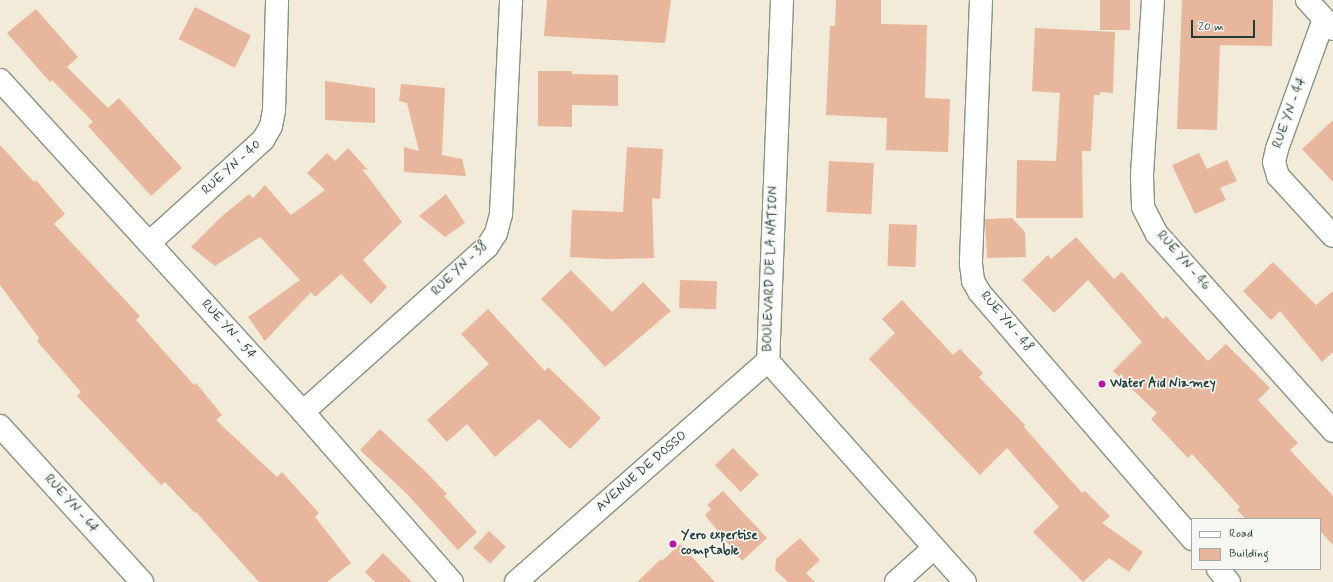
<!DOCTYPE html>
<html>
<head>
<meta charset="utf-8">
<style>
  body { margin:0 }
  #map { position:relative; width:1333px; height:582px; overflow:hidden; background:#f2ebd9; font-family:Mynerve,sans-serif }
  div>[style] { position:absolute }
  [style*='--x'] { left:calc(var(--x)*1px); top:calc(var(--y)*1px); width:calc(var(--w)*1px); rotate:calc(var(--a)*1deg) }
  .building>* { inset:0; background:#e8b69d; transform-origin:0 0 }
  .roads { filter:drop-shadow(1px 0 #889486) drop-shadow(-1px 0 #889486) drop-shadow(0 1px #889486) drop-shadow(0 -1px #889486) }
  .minor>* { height:22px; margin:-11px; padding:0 11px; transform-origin:11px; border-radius:11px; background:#fff }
  .dots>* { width:11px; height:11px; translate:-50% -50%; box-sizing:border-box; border:2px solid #f6f6f2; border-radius:50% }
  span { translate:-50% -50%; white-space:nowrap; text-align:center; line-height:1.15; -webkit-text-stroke:3.5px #f6f6f2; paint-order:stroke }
  .street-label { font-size:13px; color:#1f3d34 }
  .poi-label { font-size:13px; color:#1f3d34; font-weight:700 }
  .left { translate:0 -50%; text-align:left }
  .legend { position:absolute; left:1191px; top:518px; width:130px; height:52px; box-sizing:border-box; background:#f6f6f2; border:1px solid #a0aca6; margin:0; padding:5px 7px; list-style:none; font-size:12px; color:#1f3d34 }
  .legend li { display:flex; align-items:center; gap:8px; height:20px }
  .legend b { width:20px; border:1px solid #a0aca6 }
  .scale { position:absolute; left:1191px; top:20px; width:64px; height:18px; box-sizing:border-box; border:2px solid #1f3d34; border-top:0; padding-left:5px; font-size:12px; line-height:14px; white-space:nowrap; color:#1f3d34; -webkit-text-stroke:3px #f6f6f2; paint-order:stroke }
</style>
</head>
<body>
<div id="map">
  <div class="building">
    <i style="clip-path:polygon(547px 0,671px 0,665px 43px,544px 36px)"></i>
    <i style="clip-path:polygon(836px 0,881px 0,881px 24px,927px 25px,925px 98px,950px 99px,948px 152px,886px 150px,887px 118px,826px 115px,830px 26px,835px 26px)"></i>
    <i style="left:1100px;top:0;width:30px;height:30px"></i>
    <i style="clip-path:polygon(1182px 0,1273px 0,1272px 46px,1220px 45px,1217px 130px,1177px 129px)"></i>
    <i style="left:195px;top:7px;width:63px;height:36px;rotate:27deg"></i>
    <i style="clip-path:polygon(36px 9px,78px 57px,67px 67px,108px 108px,119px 98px,182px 168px,151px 196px,88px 126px,93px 122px,52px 80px,50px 82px,7px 33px)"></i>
    <i style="clip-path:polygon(1035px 28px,1115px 32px,1113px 93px,1100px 92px,1100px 95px,1094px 95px,1091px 151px,1082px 151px,1083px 218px,1016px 218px,1017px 160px,1056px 161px,1060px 93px,1032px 91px)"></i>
    <i style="clip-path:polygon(538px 71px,572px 71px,572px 74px,618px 75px,618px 106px,572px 105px,572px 127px,538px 126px)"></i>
    <i style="clip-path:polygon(325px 81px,375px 88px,375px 123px,325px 120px)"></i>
    <i style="clip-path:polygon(401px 84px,445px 88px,442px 155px,462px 159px,466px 176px,404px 172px,404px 147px,419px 151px,407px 103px,399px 101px)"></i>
    <i style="clip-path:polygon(1333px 120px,1333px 182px,1302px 149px)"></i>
    <i style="clip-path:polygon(0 145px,34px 182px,36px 180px,65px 214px,54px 224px,140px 316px,136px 320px,194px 385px,196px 383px,222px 415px,216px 420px,277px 477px,282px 472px,319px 513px,315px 517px,351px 563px,327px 582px,259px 582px,196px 512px,195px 513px,165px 482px,161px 485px,77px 396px,81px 392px,37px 341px,39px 338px,0 285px)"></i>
    <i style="clip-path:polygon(627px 147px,663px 149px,660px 199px,652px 198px,654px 258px,606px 259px,570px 257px,572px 210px,623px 212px)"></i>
    <i style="clip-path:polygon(348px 148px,368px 170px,362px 169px,402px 222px,363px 260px,387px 287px,371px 304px,341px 274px,315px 297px,311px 292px,265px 341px,248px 317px,300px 280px,260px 237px,215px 266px,191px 247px,221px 217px,249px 194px,253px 198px,265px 185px,291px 215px,325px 190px,307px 173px,327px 153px,335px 161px)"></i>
    <i style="clip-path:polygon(1199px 153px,1207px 169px,1227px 160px,1237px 181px,1220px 188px,1226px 200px,1195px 214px,1172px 165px)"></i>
    <i style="left:829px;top:161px;width:45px;height:51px;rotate:3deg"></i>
    <i style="clip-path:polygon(446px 194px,465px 223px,445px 237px,419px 216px)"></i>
    <i style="clip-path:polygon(1012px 218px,1025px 232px,1026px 257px,987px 258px,985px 219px)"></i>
    <i style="left:889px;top:224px;width:28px;height:42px;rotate:2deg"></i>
    <i style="clip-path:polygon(1076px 237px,1114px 279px,1122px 272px,1163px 319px,1166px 316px,1208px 361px,1226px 344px,1270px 388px,1258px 400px,1298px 443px,1290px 450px,1333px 496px,1333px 545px,1320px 531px,1320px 519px,1246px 519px,1237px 510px,1240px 507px,1192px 454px,1188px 458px,1151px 419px,1157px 413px,1113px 371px,1142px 342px,1088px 280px,1054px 313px,1022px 280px,1048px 255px,1051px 259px)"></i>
    <i style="clip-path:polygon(1273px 262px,1316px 305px,1333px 291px,1333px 352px,1322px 362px,1280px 311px,1271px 320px,1243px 291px)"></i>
    <i style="clip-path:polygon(571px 270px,612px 312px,643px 282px,671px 311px,605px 367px,565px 323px,541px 299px)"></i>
    <i style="left:680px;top:280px;width:37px;height:28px;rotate:2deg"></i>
    <i style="clip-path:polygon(902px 300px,953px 355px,960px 349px,983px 373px,979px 377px,1025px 425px,1024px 427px,1082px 493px,1085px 491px,1110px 516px,1102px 523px,1143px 552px,1129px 572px,1109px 558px,1083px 582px,1033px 532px,1059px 507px,1007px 448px,980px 475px,869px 359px,895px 333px,882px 319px)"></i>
    <i style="clip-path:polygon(488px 309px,545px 371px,548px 367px,601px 418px,570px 449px,539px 419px,495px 457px,467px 424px,447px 442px,427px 420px,489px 364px,461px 334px)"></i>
    <i style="clip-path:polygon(380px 429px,427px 473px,447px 494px,444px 496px,477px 532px,458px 550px,406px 493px,360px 450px)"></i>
    <i style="left:733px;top:448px;width:37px;height:25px;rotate:46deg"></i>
    <i style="clip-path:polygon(723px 491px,767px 538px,742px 561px,705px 515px,711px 509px,707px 505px)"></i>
    <i style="left:489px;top:531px;width:23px;height:23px;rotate:43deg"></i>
    <i style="clip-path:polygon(800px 538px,820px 560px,806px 573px,815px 582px,788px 582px,775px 570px,776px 559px)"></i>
    <i style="clip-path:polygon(680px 544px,715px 582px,637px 582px,661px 559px,662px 561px)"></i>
    <i style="clip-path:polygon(383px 553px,412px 582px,375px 582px,365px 572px)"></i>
  </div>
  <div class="roads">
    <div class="minor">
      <i style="--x:782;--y:0;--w:361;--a:92.2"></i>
      <i style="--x:768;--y:361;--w:296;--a:48.3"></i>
      <i style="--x:981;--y:0;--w:264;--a:92.2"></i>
      <i style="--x:971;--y:264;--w:17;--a:83"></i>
      <i style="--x:973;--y:281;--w:14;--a:60"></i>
      <i style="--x:980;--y:293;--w:325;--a:49.2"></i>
      <i style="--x:1153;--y:0;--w:177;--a:93.6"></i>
      <i style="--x:1142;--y:177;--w:30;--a:88"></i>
      <i style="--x:1143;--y:207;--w:30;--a:63"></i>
      <i style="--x:1157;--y:234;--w:264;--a:48.2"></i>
      <i style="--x:1307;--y:0;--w:39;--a:48"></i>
      <i style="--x:1324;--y:19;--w:138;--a:109.9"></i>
      <i style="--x:1277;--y:149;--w:13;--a:103"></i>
      <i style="--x:1274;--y:162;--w:15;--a:74"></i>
      <i style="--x:1278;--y:176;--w:81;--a:47.5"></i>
      <i style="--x:0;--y:80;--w:449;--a:47.6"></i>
      <i style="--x:303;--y:412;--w:226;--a:48.8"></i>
      <i style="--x:149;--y:243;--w:154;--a:-42.1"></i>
      <i style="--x:263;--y:140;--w:16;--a:-60"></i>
      <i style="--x:271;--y:126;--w:16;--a:-79"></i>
      <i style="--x:274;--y:110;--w:110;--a:-88.4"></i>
      <i style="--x:303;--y:412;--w:247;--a:-41.9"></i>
      <i style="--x:487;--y:247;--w:17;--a:-57"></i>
      <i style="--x:496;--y:233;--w:20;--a:-75"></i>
      <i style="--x:501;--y:214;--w:214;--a:-87.3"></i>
      <i style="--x:0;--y:426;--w:211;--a:47.7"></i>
      <i style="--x:1218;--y:569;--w:17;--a:50"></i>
      <i style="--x:516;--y:582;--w:335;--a:-41.3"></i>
      <i style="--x:896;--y:582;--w:51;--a:-41.8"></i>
    </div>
  </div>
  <div class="dots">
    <i style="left:1102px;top:384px;background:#b5179e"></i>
    <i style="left:673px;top:544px;background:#b5179e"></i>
  </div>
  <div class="street-label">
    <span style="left:1290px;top:113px;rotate:-70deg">RUE YN - 44</span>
    <span style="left:232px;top:168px;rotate:-42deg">RUE YN - 40</span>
    <span style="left:1183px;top:261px;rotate:49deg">RUE YN - 46</span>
    <span style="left:460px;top:269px;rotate:-44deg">RUE YN - 38</span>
    <span style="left:771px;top:269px;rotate:-88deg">BOULEVARD DE LA NATION</span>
    <span style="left:1006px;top:322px;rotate:50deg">RUE YN - 48</span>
    <span style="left:228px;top:330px;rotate:48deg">RUE YN - 54</span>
    <span style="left:642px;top:472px;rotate:-41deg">AVENUE DE DOSSO</span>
    <span style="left:71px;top:504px;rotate:48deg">RUE YN - 64</span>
  </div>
  <div class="poi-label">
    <span class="left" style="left:1110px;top:384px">Water Aid Niamey</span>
    <span class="left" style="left:681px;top:544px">Yero expertise<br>comptable</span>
  </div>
  <ul class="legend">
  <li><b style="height:5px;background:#fff"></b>Road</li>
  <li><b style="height:11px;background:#e8b69d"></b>Building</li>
  </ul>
  <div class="scale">20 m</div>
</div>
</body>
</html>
